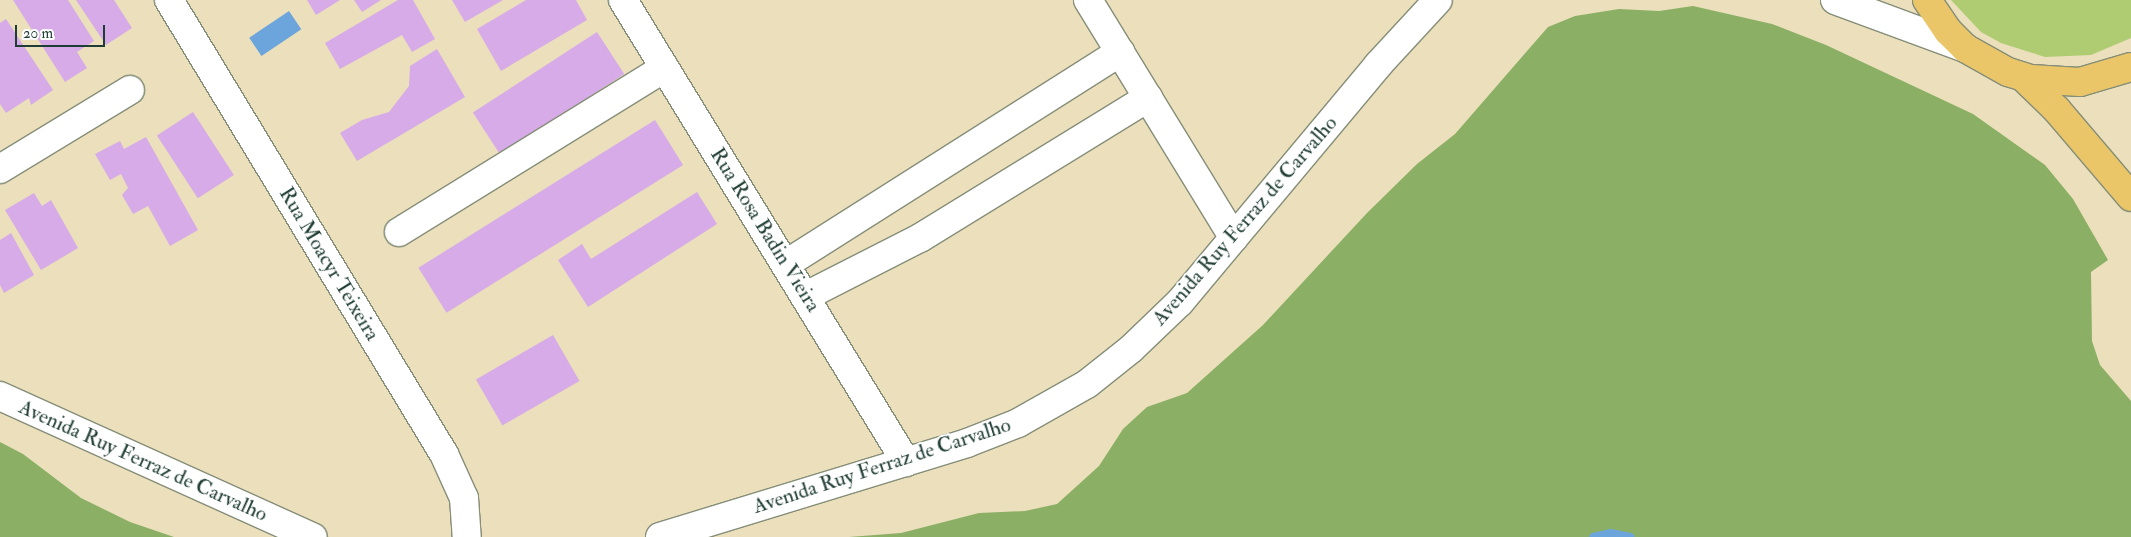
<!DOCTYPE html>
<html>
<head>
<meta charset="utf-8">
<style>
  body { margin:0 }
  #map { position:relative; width:2131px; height:537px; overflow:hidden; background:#ebdfbc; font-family:"IM FELL Double Pica",serif }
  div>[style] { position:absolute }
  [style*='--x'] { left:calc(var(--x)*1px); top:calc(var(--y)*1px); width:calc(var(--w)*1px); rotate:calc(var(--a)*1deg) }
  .green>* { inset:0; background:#afcc73 }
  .forest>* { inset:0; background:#8bb065 }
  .water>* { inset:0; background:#6ca5db; transform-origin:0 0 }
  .stream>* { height:9px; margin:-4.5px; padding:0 4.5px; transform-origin:4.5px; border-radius:4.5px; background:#6ca5db }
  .building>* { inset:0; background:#d6abe8; transform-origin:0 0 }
  .roads { filter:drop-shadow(1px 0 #858e78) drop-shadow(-1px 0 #858e78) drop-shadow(0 1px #858e78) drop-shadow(0 -1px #858e78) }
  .minor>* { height:28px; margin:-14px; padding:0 14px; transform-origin:14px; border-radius:14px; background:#fff }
  .major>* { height:28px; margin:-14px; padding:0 14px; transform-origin:14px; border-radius:14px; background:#ebc669 }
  span { translate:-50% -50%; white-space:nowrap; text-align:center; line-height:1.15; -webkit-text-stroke:4px #fff; paint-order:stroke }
  .street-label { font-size:21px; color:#1f3d34 }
  .scale { position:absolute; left:15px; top:25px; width:90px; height:22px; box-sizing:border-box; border:2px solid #1f3d34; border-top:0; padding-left:6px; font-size:15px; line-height:18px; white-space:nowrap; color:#1f3d34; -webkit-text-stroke:4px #fff; paint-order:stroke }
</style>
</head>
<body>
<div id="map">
  <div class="green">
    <i style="clip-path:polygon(1951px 0,2131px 0,2131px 38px,2091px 55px,2045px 57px,2001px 43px,1981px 32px)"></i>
  </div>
  <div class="forest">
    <i style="clip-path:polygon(1693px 6px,1772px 24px,1826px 45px,1973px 114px,2045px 165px,2073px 199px,2108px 260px,2091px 272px,2092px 341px,2100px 365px,2131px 401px,2131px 537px,849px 537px,901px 533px,979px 513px,1025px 511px,1057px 504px,1099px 466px,1123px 429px,1147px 407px,1187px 393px,1263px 325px,1367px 213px,1417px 164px,1455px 134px,1548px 27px,1575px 16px,1619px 9px,1659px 11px)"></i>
    <i style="clip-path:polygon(0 442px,23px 454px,81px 498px,130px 522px,174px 537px,0 537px)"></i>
  </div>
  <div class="water">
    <i style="left:289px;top:11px;width:22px;height:48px;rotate:56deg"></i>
  </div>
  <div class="stream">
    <i style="--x:1593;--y:537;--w:17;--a:-13"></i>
    <i style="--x:1610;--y:533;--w:20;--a:11"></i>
  </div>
  <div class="building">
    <i style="clip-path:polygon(13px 0,68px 0,94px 41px,77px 52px,87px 68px,65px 82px)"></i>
    <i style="clip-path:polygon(76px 0,114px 0,132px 28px,106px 45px)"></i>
    <i style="clip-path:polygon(307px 0,340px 0,316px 15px)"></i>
    <i style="clip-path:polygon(354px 0,381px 0,362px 12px)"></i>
    <i style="clip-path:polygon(398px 0,413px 0,435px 39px,412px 52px,402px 35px,340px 69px,325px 43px)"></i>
    <i style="clip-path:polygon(452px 0,503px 0,465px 22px)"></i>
    <i style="clip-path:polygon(526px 0,576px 0,587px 20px,501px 71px,477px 29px)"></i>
    <i style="clip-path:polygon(6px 19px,53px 90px,31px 105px,29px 98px,6px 113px,0 104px,0 23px)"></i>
    <i style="left:597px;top:32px;width:50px;height:148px;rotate:57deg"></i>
    <i style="clip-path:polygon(437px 49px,465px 97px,357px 161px,340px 133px,362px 120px,389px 112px,409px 86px,410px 66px)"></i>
    <i style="left:193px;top:112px;width:75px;height:43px;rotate:57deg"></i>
    <i style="left:655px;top:120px;width:53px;height:279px;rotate:58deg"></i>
    <i style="clip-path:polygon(146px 137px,198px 230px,170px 246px,148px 206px,133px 214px,122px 195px,128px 188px,121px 174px,110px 180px,95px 154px,120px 141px,124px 149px)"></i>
    <i style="clip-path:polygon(697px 192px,717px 224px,588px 307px,558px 260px,582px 244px,591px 259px)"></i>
    <i style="clip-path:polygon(34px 193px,42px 206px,51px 200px,78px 248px,41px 270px,5px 210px)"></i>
    <i style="clip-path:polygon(11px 233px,34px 275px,4px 293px,0 285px,0 240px)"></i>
    <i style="left:553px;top:335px;width:53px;height:89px;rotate:60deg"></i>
  </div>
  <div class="roads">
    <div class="minor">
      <i style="--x:169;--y:0;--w:531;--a:58.8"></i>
      <i style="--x:444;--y:454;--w:48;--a:65.6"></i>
      <i style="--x:464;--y:498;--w:39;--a:86"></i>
      <i style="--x:623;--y:0;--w:542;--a:58.51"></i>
      <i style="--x:1088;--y:0;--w:279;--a:58.5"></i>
      <i style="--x:1835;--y:0;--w:139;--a:20.3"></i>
      <i style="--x:0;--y:169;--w:152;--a:-31.3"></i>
      <i style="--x:399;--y:232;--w:312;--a:-31.7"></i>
      <i style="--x:786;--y:264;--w:396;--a:-32.4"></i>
      <i style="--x:806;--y:296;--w:128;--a:-27"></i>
      <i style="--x:920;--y:238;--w:268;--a:-31.6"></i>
      <i style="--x:0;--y:396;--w:343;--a:24.3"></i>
      <i style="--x:660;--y:537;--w:321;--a:-17"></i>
      <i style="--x:967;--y:443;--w:55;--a:-21.4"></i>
      <i style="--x:1018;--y:423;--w:79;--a:-29.5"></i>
      <i style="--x:1087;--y:384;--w:56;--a:-38.5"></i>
      <i style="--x:1131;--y:349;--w:68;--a:-43.8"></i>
      <i style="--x:1180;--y:302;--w:309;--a:-50.1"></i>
      <i style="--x:1378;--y:65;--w:88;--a:-47.3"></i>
    </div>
    <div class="major">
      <i style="--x:1927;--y:0;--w:37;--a:56"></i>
      <i style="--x:1948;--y:31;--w:24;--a:45"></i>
      <i style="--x:1965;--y:48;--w:49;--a:29.2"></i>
      <i style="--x:2008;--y:72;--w:24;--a:17"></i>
      <i style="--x:2031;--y:79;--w:49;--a:3.5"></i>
      <i style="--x:2080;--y:82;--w:53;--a:-16.4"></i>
      <i style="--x:2023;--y:77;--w:47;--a:44.1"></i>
      <i style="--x:2057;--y:110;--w:114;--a:49.6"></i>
    </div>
  </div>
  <div class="street-label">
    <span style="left:1245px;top:221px;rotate:-49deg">Avenida Ruy Ferraz de Carvalho</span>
    <span style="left:765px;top:230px;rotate:58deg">Rua Rosa Badin Vieira</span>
    <span style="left:329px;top:264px;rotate:59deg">Rua Moacyr Teixeira</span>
    <span style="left:143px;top:461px;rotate:24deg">Avenida Ruy Ferraz de Carvalho</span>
    <span style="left:882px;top:466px;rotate:-18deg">Avenida Ruy Ferraz de Carvalho</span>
  </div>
  <div class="scale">20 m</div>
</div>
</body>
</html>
